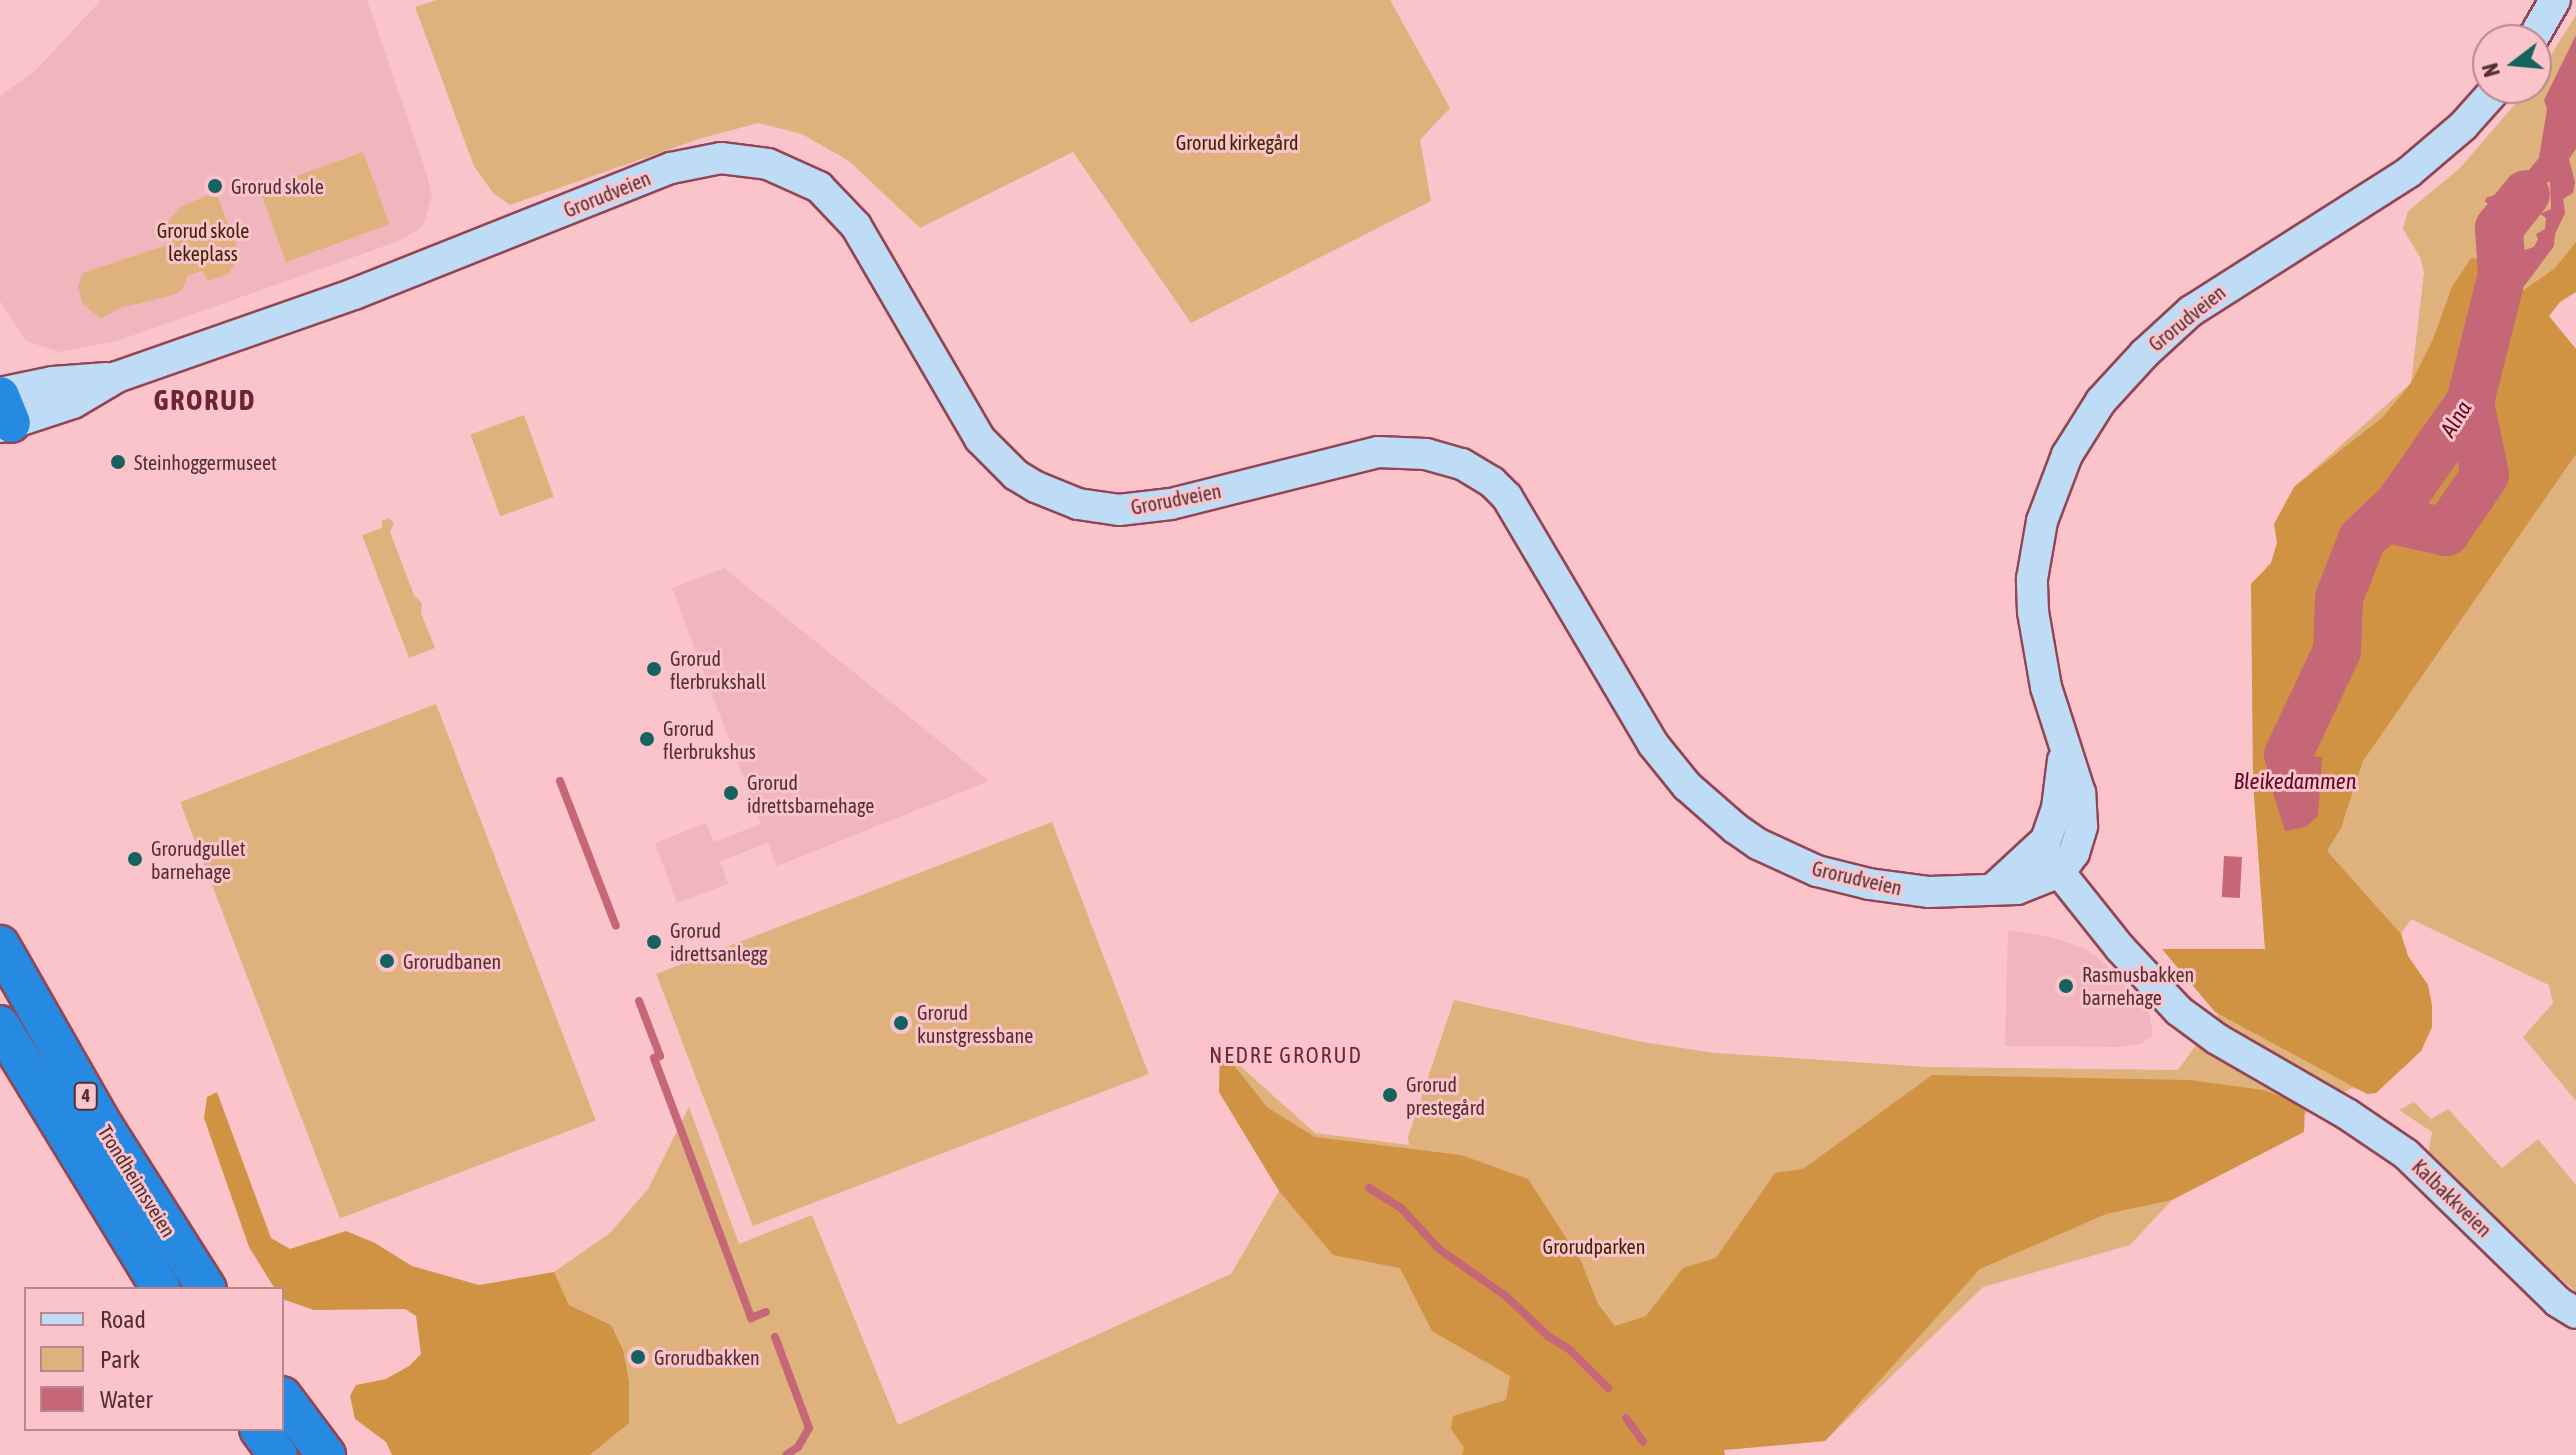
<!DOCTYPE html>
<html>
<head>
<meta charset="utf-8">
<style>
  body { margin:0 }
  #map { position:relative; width:2576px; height:1455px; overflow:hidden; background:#fbc4ca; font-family:"Asap Condensed",sans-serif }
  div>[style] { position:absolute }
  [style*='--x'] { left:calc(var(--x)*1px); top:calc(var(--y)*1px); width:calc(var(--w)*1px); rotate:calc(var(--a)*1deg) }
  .built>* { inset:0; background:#f0b5bd }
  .green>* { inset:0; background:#dfb17c; transform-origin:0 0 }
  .forest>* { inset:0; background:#d09344 }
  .water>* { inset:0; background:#c56777; transform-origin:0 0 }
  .stream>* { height:8px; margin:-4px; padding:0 4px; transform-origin:4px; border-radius:4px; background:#c56777 }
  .river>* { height:48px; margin:-24px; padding:0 24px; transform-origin:24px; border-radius:24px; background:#c56777 }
  .roads { filter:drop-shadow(2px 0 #924553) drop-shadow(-2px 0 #924553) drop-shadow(0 2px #924553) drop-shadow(0 -2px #924553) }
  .secondary>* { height:30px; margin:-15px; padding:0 15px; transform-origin:15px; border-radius:15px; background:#bedcf6 }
  .highway>* { height:38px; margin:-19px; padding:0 19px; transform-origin:19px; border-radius:19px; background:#268ae2 }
  .dots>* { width:22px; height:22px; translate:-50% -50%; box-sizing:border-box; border:4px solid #fbc4ca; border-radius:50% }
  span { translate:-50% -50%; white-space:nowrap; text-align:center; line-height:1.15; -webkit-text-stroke:6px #fbc4ca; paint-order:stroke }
  .shield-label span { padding:2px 6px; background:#fbc4ca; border:2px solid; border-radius:6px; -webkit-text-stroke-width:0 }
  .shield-label { font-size:18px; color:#532f34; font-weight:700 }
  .park-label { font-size:20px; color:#3e2502 }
  .poi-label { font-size:20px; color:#532f34 }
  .left { translate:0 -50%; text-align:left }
  .street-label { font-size:20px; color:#532f34 }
  .water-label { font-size:22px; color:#5f0422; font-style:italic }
  .neighbourhood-label { font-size:22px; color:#6d2434; letter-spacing:2px }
  .district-label { font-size:28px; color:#6d2434; font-weight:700; letter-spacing:2px }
  .legend { position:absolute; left:24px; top:1287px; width:260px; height:144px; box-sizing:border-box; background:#fbc4ca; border:2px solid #b8888e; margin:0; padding:10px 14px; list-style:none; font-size:24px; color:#532f34 }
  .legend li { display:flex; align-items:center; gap:16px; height:40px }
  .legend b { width:40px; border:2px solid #b8888e }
  .north { position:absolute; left:2472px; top:24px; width:80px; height:80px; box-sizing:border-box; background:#fbc4ca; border:2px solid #b8888e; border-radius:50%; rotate:254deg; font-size:22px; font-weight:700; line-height:32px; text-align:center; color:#532f34 }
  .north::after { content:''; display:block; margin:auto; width:28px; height:36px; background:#156360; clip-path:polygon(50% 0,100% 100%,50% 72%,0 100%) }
</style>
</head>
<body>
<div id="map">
  <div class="built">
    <i style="clip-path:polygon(101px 0,367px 0,427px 175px,432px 196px,423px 226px,399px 241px,117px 341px,60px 352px,26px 341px,0 301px,0 96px,35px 71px)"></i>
    <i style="clip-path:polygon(724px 568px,989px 781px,777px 866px,768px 843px,720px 861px,728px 884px,677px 903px,655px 843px,706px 823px,714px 842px,761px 824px,672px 588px)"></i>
    <i style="clip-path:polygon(2008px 930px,2051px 937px,2086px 949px,2101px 960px,2149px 1013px,2153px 1035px,2141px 1044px,2121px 1047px,2005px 1046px)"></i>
  </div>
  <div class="green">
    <i style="clip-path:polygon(437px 0,1390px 0,1450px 108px,1420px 140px,1431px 201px,1191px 323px,1073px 152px,920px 228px,849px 161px,802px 134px,758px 123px,699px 139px,510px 205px,493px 193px,474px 166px,415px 7px)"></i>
    <i style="clip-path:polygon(2576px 15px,2576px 283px,2548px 316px,2576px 405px,2576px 1101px,2523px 1037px,2553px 1003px,2549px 985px,2411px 919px,2401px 934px,2408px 956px,2428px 985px,2432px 1027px,2421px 1051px,2376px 1093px,2352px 1088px,2309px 1111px,2172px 1200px,2130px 1245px,1983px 1287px,1825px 1441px,1724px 1450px,1724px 1455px,590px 1455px,629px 1423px,611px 1325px,569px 1305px,554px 1272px,610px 1233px,648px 1189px,689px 1107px,739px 1244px,812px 1215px,898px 1425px,1231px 1274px,1279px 1191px,1219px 1092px,1220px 1048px,1315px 1133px,1409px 1145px,1408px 1137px,1454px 1000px,1642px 1042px,1715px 1053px,1929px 1067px,2178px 1070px,2220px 1012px,2162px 949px,2265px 949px,2253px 781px,2294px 487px,2411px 383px,2424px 272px,2420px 257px,2403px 229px,2408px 211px,2459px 169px,2529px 88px,2536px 88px,2536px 79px)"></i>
    <i style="left:363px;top:152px;width:77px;height:110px;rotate:70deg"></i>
    <i style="clip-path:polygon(216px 192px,240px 255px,228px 274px,208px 281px,202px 271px,188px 275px,182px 290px,173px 295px,120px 308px,101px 319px,82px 303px,78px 286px,83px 273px,173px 243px,168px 222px,182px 206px)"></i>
    <i style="left:524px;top:415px;width:87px;height:57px;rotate:70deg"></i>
    <i style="clip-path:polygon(388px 518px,394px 523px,390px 532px,414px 595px,422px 603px,421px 613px,435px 648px,409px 658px,362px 535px,382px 528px,382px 521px)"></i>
    <i style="left:436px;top:704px;width:446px;height:274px;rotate:69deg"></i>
    <i style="left:1052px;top:822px;width:270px;height:424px;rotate:69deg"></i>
    <i style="clip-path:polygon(2414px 1102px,2431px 1119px,2448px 1109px,2502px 1168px,2538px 1139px,2576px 1185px,2576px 1292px,2503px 1229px,2428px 1155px,2432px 1132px,2399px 1110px)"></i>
  </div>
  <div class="forest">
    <i style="clip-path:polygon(2576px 242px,2576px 292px,2560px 302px,2549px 316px,2576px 349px,2576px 454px,2363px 761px,2341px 828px,2327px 851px,2401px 934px,2408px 956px,2428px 985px,2432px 1005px,2432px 1027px,2421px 1051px,2376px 1093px,2367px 1094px,2215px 1012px,2162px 949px,2265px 949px,2253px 781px,2251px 584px,2271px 563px,2277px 543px,2274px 524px,2294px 487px,2383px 417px,2411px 383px,2433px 339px,2452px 287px,2471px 258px,2488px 260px,2521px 292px,2554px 269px)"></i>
    <i style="clip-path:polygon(1220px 1048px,1268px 1108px,1315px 1137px,1461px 1155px,1528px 1179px,1581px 1261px,1598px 1304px,1615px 1326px,1646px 1316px,1683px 1268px,1716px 1258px,1775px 1173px,1803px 1169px,1932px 1075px,2190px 1080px,2263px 1090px,2305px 1105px,2304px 1132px,2172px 1200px,2106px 1214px,1980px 1269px,1825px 1441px,1724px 1450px,1725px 1455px,1462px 1455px,1464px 1448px,1451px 1429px,1453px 1416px,1506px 1400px,1510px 1376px,1432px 1331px,1400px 1268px,1333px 1255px,1279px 1191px,1219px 1092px)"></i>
    <i style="clip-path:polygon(217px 1092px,271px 1238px,290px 1249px,346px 1231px,375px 1243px,412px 1266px,479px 1285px,554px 1272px,569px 1305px,611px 1325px,623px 1350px,629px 1382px,629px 1423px,590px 1455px,392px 1455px,386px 1442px,355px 1419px,350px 1396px,356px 1385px,386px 1379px,409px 1366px,421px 1354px,416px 1316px,405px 1309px,314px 1310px,282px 1299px,282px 1289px,275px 1289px,249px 1247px,204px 1118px,207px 1097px)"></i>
  </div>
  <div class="water">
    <i style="clip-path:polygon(evenodd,2576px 35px,2576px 149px,2569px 159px,2575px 182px,2573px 193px,2563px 199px,2565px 213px,2555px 234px,2554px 246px,2525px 285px,2481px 223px,2493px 205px,2485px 202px,2486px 198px,2500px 193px,2506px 197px,2539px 158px,2547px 109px,2544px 100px,2576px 35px,2550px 181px,2551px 209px,2540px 214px,2546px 218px,2545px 229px,2536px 234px,2538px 239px,2534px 247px,2521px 251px,2507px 239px,2514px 225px,2525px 217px,2521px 209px,2538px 199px,2538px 188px,2550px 181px)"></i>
    <i style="clip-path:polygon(2267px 754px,2322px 757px,2318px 816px,2306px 827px,2285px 831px,2267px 773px)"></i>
    <i style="left:2224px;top:856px;width:18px;height:41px;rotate:3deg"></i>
  </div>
  <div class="stream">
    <i style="--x:560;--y:781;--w:155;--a:68.9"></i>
    <i style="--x:639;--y:1001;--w:59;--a:69.1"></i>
    <i style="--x:660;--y:1056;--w:6;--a:162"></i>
    <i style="--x:654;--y:1058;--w:278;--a:69.5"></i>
    <i style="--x:751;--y:1318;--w:16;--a:-22"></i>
    <i style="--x:1369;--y:1188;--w:39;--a:32"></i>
    <i style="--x:1402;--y:1209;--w:54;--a:47.2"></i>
    <i style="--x:1439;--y:1249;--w:83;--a:35.2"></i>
    <i style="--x:1507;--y:1297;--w:57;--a:43.6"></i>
    <i style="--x:1548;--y:1336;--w:26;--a:32"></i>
    <i style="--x:1570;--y:1350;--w:54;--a:45"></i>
    <i style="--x:775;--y:1337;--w:97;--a:69.5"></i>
    <i style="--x:809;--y:1428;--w:22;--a:120"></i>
    <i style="--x:798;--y:1447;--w:14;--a:146"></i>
    <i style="--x:1626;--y:1418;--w:29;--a:54"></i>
  </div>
  <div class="river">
    <i style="--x:2384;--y:518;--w:64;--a:12.7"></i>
    <i style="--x:2446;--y:532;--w:69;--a:-55.6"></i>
    <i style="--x:2485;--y:475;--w:75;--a:-101.6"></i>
    <i style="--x:2288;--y:755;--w:115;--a:-64.8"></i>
    <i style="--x:2337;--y:651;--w:53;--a:-87.8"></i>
    <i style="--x:2339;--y:598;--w:63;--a:-68.7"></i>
    <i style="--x:2362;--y:539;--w:50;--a:-43.4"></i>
    <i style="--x:2398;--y:505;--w:126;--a:-55"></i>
    <i style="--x:2470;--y:402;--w:131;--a:-75.9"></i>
    <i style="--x:2502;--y:275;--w:47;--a:-93.7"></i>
    <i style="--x:2499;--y:228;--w:43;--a:-51.5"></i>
  </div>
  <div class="roads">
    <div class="secondary">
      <i style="--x:2532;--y:40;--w:46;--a:-60.1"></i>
      <i style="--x:0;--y:393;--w:54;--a:-11.7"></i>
      <i style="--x:53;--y:382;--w:54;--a:-4.2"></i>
      <i style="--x:0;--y:427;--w:77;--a:-18.2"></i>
      <i style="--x:73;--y:403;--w:51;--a:-30.6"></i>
      <i style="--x:117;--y:377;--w:251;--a:-19.3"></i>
      <i style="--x:354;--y:294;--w:341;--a:-21.7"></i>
      <i style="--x:671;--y:168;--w:51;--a:-11.3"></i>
      <i style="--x:721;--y:158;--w:47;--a:7.3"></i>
      <i style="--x:768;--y:164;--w:56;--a:24.3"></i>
      <i style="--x:819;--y:187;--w:54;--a:46.5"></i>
      <i style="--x:856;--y:226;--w:246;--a:59.8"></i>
      <i style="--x:980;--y:439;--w:51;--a:45"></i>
      <i style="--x:1016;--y:475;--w:23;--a:31"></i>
      <i style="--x:1036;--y:487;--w:45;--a:22"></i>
      <i style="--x:1078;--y:504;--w:41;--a:8.3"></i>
      <i style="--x:1119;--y:510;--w:52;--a:-6.6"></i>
      <i style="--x:1171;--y:504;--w:213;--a:-14.1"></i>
      <i style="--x:1378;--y:452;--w:48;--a:2.4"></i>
      <i style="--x:1426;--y:454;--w:37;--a:16"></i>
      <i style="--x:1462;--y:464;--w:35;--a:31"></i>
      <i style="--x:1492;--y:482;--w:21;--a:45"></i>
      <i style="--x:1507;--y:497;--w:287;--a:59.4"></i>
      <i style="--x:1653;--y:744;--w:54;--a:51"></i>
      <i style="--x:1687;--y:786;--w:64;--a:41.2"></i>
      <i style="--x:1735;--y:828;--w:28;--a:35"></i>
      <i style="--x:1758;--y:844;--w:65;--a:24.6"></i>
      <i style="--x:1817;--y:871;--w:54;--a:14"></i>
      <i style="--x:1869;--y:884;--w:61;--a:7.6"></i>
      <i style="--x:1929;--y:892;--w:88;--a:-2"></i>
      <i style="--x:2017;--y:889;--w:46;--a:-21.6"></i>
      <i style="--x:2060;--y:872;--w:24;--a:-54"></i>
      <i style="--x:2074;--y:853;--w:28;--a:-73"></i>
      <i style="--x:2082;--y:826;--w:33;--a:-93"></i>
      <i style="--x:2080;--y:793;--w:111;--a:-107.8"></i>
      <i style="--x:2046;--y:687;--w:76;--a:-99.8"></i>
      <i style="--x:2033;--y:612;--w:33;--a:-92"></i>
      <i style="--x:2032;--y:579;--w:59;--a:-80.2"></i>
      <i style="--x:2042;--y:521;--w:71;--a:-69.3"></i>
      <i style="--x:2067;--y:455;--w:64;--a:-57.8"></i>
      <i style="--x:2101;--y:401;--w:64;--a:-47.5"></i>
      <i style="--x:2144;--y:354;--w:64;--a:-42.5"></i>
      <i style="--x:2191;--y:311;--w:259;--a:-32.5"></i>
      <i style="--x:2409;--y:172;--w:71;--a:-40.4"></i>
      <i style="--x:2463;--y:126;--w:51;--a:-48.2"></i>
      <i style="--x:2041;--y:849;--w:127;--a:51.4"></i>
      <i style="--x:2120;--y:948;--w:86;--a:46.9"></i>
      <i style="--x:2179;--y:1011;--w:47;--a:36.4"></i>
      <i style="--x:2217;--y:1039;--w:150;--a:30"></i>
      <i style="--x:2347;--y:1114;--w:71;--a:34.1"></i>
      <i style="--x:2406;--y:1154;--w:212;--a:44.2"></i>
      <i style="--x:2558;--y:1302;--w:21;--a:31"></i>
      <i style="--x:1994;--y:888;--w:71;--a:-42.7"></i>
      <i style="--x:2046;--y:840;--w:34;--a:-71"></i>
      <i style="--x:2057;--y:808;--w:48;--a:-82.9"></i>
    </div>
    <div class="highway">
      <i style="--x:0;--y:396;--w:29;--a:68"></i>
      <i style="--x:0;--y:945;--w:210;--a:60.3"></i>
      <i style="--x:104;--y:1127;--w:192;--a:57.6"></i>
      <i style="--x:0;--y:1025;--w:309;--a:58.6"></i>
      <i style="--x:282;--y:1396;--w:74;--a:53.3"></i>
      <i style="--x:259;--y:1429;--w:32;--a:54"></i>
    </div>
  </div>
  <div class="dots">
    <i style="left:215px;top:186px;background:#156360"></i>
    <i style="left:118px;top:462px;background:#156360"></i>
    <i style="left:654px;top:669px;background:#156360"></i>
    <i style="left:647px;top:739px;background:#156360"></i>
    <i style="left:731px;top:793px;background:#156360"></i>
    <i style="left:135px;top:859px;background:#156360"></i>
    <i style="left:654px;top:942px;background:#156360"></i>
    <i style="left:387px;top:961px;background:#156360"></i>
    <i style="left:2066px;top:986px;background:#156360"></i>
    <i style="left:901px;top:1023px;background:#156360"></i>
    <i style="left:1390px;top:1095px;background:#156360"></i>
    <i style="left:638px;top:1357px;background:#156360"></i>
  </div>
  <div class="shield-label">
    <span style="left:86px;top:1096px">4</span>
  </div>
  <div class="park-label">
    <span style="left:1237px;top:142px">Grorud kirkegård</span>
    <span style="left:203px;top:242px">Grorud skole<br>lekeplass</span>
    <span style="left:1594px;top:1246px">Grorudparken</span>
  </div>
  <div class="poi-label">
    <span class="left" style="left:231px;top:186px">Grorud skole</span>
    <span class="left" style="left:134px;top:462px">Steinhoggermuseet</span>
    <span class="left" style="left:670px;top:670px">Grorud<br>flerbrukshall</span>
    <span class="left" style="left:663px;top:740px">Grorud<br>flerbrukshus</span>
    <span class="left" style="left:747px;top:794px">Grorud<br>idrettsbarnehage</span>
    <span class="left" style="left:151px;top:860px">Grorudgullet<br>barnehage</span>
    <span class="left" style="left:670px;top:942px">Grorud<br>idrettsanlegg</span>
    <span class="left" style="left:403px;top:961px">Grorudbanen</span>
    <span class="left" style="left:2082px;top:986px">Rasmusbakken<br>barnehage</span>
    <span class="left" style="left:917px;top:1024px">Grorud<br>kunstgressbane</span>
    <span class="left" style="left:1406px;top:1096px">Grorud<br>prestegård</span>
    <span class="left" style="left:654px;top:1357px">Grorudbakken</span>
  </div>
  <div class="street-label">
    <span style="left:607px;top:194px;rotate:-22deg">Grorudveien</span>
    <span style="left:2187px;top:318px;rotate:-39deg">Grorudveien</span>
    <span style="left:1176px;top:499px;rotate:-11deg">Grorudveien</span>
    <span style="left:1857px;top:878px;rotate:13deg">Grorudveien</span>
    <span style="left:137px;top:1181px;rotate:58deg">Trondheimsveien</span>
    <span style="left:2452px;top:1198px;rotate:44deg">Kalbakkveien</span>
  </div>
  <div class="water-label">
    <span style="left:2456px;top:419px;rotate:-58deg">Alna</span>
    <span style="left:2295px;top:782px">Bleikedammen</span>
  </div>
  <div class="neighbourhood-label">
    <span style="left:1286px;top:1056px">NEDRE GRORUD</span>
  </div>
  <div class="district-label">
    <span style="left:205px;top:400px">GRORUD</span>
  </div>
  <ul class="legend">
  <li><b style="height:10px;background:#bedcf6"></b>Road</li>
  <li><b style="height:22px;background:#dfb17c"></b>Park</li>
  <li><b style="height:22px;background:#c56777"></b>Water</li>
  </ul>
  <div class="north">N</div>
</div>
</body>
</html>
